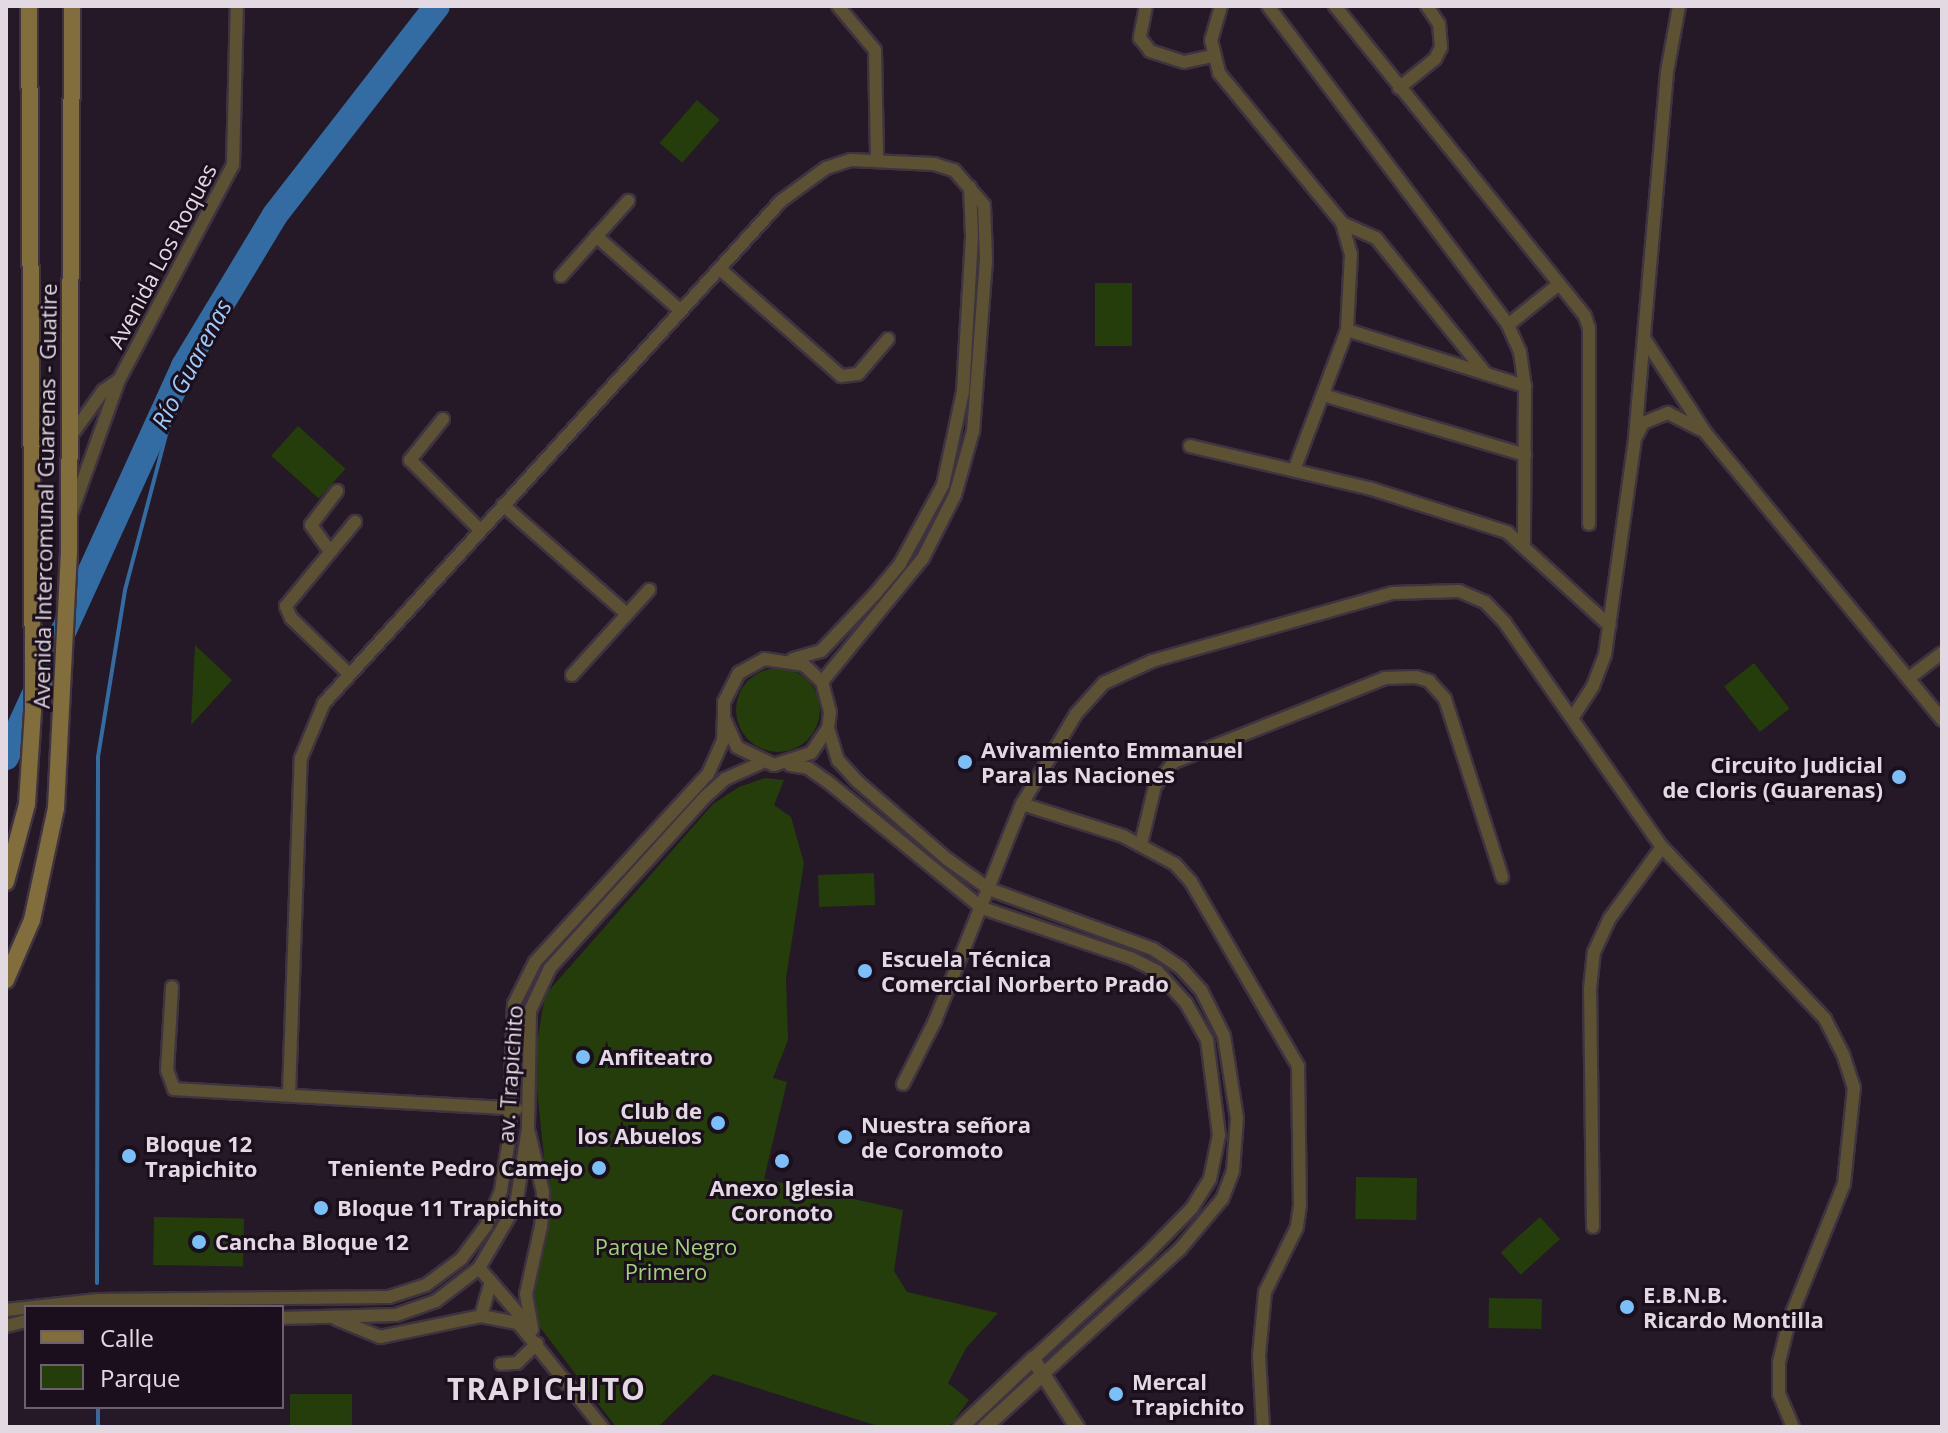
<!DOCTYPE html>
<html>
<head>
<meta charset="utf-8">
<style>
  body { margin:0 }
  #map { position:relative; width:1948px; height:1433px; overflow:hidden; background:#251827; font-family:"Open Sans",sans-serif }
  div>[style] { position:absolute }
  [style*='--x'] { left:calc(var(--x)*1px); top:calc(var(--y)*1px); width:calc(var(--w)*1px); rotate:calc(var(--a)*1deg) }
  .green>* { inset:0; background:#243d0a; transform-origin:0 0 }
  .round { border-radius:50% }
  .stream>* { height:4px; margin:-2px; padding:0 2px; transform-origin:2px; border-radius:2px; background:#326ca3 }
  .river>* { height:26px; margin:-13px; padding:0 13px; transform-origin:13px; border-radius:13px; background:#326ca3 }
  .roads { filter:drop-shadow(2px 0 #3f3341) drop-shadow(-2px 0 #3f3341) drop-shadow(0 2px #3f3341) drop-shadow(0 -2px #3f3341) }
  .minor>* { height:12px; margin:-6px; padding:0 6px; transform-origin:6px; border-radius:6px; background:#5d5133 }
  .tertiary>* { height:14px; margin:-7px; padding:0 7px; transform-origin:7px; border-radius:7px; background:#5d5133 }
  .secondary>* { height:16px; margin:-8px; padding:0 8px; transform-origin:8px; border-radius:8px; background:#826e3c }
  .dots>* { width:22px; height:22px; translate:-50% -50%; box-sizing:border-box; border:4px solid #1b0f1d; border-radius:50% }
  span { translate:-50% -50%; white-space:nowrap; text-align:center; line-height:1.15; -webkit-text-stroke:6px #1b0f1d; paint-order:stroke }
  .street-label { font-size:22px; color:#e2d9e3 }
  .poi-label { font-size:22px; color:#e2d9e3; font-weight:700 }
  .left { translate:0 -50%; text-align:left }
  .right { translate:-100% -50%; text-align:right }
  .park-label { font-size:22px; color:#9ed273 }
  .water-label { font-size:24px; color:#9dcbfa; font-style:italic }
  .district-label { font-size:30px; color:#e2d9e3; font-weight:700; letter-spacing:2px }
  .frame { position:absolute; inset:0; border:8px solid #e2d9e3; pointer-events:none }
  .legend { position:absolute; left:24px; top:1305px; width:260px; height:104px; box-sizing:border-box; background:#1b0f1d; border:2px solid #6b606c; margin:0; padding:10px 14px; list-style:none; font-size:24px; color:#e2d9e3 }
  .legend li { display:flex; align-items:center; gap:16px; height:40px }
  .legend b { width:40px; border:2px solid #6b606c }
</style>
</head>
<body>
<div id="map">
  <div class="green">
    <i style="left:697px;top:100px;width:30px;height:57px;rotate:41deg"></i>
    <i style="left:1095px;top:283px;width:37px;height:63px"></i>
    <i style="left:298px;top:426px;width:64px;height:40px;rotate:42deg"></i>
    <i style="clip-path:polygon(195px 645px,232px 680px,191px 725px)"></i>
    <i style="left:1754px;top:663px;width:58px;height:38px;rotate:52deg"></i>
    <i class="round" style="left:736px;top:668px;width:84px;height:84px"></i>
    <i style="clip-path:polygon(765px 778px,784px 780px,774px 805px,791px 817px,804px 863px,786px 978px,788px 1040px,773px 1078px,787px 1082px,764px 1179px,903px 1210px,894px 1271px,907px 1292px,998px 1313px,966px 1348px,948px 1383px,969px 1400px,949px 1427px,881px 1427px,713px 1374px,658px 1427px,616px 1427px,536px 1322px,531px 1288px,545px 1222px,546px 1177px,534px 1060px,545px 995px,713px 804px,739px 787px)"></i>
    <i style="left:874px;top:873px;width:32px;height:56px;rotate:88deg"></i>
    <i style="left:1356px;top:1177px;width:61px;height:42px;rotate:1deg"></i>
    <i style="left:154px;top:1217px;width:90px;height:48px;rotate:1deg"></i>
    <i style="left:1540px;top:1217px;width:30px;height:53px;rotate:48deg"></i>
    <i style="left:1489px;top:1298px;width:53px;height:30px;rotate:1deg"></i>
    <i style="left:290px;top:1394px;width:62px;height:33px"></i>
  </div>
  <div class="stream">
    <i style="--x:97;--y:1283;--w:526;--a:-89.89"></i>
    <i style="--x:98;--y:757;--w:169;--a:-80.8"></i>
    <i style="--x:125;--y:590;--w:232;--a:-75.2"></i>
    <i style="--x:98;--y:1407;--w:20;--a:90"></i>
  </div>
  <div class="river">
    <i style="--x:6;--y:757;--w:430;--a:-65.5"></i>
    <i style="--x:184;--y:366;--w:176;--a:-58.9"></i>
    <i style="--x:275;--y:215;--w:264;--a:-52.2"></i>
  </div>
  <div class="roads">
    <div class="minor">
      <i style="--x:838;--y:6;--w:57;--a:49.9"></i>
      <i style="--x:875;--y:50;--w:109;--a:88.9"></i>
      <i style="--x:1146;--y:6;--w:33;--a:101"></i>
      <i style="--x:1140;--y:38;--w:16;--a:52"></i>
      <i style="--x:1150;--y:51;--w:36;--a:18"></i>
      <i style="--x:1184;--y:62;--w:30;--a:-12"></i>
      <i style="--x:1221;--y:6;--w:35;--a:106"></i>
      <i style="--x:1211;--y:40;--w:34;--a:76"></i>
      <i style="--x:1219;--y:73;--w:194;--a:50.6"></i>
      <i style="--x:1342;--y:223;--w:32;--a:74"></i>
      <i style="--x:1351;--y:254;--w:76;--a:93"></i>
      <i style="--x:1347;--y:330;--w:150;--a:110.7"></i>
      <i style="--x:1268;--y:6;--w:399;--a:53"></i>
      <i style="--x:1508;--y:325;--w:30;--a:66"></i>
      <i style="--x:1520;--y:352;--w:34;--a:82"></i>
      <i style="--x:1525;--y:386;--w:157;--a:90.4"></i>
      <i style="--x:1335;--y:6;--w:398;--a:51.1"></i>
      <i style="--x:1585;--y:316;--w:13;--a:72"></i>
      <i style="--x:1589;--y:328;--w:196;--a:90"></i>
      <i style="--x:1399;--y:88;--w:46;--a:-38.9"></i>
      <i style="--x:1435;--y:59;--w:13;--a:-63"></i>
      <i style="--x:1441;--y:47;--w:23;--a:-95"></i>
      <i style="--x:1439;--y:24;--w:22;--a:-124"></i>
      <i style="--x:1342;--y:223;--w:37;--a:24"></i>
      <i style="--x:1376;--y:238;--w:175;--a:51"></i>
      <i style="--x:596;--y:236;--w:113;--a:41.4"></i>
      <i style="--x:720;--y:269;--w:162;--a:41.5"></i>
      <i style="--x:841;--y:376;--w:17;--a:-7"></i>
      <i style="--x:858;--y:374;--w:46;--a:-49.4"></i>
      <i style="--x:561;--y:276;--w:101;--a:-48.2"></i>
      <i style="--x:1508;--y:325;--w:65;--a:-38.8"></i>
      <i style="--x:1347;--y:330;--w:187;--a:17.5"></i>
      <i style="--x:1644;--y:338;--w:112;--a:57"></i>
      <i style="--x:1705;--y:432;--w:373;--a:50.5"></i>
      <i style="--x:1323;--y:395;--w:211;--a:16.5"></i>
      <i style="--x:443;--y:419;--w:53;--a:128.8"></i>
      <i style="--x:410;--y:460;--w:99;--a:45"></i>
      <i style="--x:1637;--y:435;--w:13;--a:-63"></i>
      <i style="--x:1643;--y:423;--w:27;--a:-22"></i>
      <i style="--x:1668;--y:413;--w:36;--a:27"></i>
      <i style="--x:70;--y:437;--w:57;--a:-54.3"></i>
      <i style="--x:103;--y:391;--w:19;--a:-35"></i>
      <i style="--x:1190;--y:446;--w:187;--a:13.3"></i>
      <i style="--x:1372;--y:489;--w:142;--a:17.7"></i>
      <i style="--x:1507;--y:532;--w:139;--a:42.4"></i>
      <i style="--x:503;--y:505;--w:165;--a:41.3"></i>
      <i style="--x:71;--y:514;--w:142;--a:-70.3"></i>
      <i style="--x:119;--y:380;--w:243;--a:-62.1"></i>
      <i style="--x:233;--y:165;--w:159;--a:-88.6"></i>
      <i style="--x:329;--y:550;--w:31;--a:-126"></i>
      <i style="--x:311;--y:525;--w:43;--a:-52.6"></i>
      <i style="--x:793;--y:659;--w:29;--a:-16"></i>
      <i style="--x:821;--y:651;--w:79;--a:-46.5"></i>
      <i style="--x:875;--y:594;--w:39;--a:-50"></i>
      <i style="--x:900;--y:564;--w:90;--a:-61.4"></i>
      <i style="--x:943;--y:485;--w:95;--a:-77.9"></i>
      <i style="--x:963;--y:392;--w:156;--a:-86.7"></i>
      <i style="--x:972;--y:236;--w:49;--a:-92.3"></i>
      <i style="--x:347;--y:672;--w:78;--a:-136"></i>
      <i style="--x:291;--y:618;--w:13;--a:-113"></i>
      <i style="--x:286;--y:606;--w:109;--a:-50.6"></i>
      <i style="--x:572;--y:675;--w:115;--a:-47.8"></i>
      <i style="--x:1909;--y:678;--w:41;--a:-37.1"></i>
      <i style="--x:1573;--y:717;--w:37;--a:-57"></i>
      <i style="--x:1593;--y:686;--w:33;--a:-69"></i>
      <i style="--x:1605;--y:655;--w:219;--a:-82.1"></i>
      <i style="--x:1635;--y:438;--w:367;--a:-85"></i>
      <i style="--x:1667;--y:72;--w:67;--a:-79.7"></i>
      <i style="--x:828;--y:728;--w:34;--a:73"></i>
      <i style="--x:838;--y:760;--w:28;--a:48"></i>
      <i style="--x:857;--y:781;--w:119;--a:40.9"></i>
      <i style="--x:947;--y:859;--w:52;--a:35.5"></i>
      <i style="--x:989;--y:889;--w:175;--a:20.1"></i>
      <i style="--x:1153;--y:949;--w:34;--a:34"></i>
      <i style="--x:1181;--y:968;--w:30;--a:48"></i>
      <i style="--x:1201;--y:990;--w:51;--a:63.4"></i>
      <i style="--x:1224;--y:1036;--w:83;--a:81"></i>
      <i style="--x:1237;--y:1118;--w:53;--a:94.3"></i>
      <i style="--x:1233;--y:1171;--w:30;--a:111"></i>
      <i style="--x:1222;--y:1199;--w:65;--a:130"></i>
      <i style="--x:1180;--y:1249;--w:185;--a:137.6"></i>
      <i style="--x:790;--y:765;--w:18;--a:9"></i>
      <i style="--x:808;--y:768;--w:24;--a:35"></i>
      <i style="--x:828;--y:782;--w:199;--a:39.3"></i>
      <i style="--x:982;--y:908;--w:157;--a:18.6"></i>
      <i style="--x:1131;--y:958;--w:30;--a:27"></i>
      <i style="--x:1158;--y:972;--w:42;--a:47.9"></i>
      <i style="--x:1186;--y:1003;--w:43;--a:60.4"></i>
      <i style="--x:1207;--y:1040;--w:96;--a:82.8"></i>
      <i style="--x:1219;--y:1135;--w:45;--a:101.6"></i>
      <i style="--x:1210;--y:1179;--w:34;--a:122"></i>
      <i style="--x:1192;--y:1208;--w:64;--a:134.4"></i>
      <i style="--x:1147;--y:1254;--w:155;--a:137.4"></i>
      <i style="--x:1022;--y:804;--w:106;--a:17.6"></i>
      <i style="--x:1123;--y:836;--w:59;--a:28.3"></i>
      <i style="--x:1175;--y:864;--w:24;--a:48"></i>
      <i style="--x:1191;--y:882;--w:213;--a:59.8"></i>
      <i style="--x:1298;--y:1066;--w:139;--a:89.2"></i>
      <i style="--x:1300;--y:1205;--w:22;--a:98"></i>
      <i style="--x:1297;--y:1227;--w:72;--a:116.2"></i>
      <i style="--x:1265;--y:1292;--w:64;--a:95.4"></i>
      <i style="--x:1259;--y:1356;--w:71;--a:86.8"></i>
      <i style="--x:1141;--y:844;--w:60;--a:-76.4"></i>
      <i style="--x:1155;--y:786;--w:31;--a:-52"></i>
      <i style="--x:1174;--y:762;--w:227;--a:-21.7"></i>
      <i style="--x:1385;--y:678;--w:31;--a:-2"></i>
      <i style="--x:1416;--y:677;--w:14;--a:17"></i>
      <i style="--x:1429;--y:681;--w:24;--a:48"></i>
      <i style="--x:1445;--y:699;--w:187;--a:72.2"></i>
      <i style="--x:172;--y:987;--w:83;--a:93.4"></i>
      <i style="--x:167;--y:1070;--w:20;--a:70"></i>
      <i style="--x:174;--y:1089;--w:343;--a:3.3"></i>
      <i style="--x:903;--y:1084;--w:71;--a:-63.1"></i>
      <i style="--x:935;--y:1021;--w:234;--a:-68.2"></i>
      <i style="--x:1022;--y:804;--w:105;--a:-59"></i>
      <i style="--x:1076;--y:714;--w:42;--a:-47.9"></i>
      <i style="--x:1104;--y:683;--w:53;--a:-24.6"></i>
      <i style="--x:1152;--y:661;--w:249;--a:-15.8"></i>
      <i style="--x:1392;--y:593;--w:67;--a:-1.7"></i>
      <i style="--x:1459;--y:591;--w:28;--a:23"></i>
      <i style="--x:1485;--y:602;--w:29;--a:46"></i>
      <i style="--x:1505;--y:623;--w:274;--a:55"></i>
      <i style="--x:1662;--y:847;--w:237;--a:46.5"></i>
      <i style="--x:1825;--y:1019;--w:39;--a:63"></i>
      <i style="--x:1843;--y:1054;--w:35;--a:72"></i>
      <i style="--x:1854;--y:1087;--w:98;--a:95.9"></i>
      <i style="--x:1844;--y:1184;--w:148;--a:111.9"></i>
      <i style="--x:1789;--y:1321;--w:42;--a:103.7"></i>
      <i style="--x:1779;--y:1362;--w:32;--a:90"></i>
      <i style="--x:1779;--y:1394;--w:36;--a:67"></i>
      <i style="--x:289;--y:1094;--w:336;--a:-88"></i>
      <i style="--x:301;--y:758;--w:60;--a:-67.3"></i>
      <i style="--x:324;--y:703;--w:679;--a:-47.69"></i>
      <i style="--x:781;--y:201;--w:56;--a:-36.3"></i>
      <i style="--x:826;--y:168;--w:26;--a:-18"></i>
      <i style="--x:851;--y:160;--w:83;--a:2.8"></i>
      <i style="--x:934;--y:164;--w:21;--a:17"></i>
      <i style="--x:954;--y:170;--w:46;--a:49.4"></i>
      <i style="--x:984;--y:205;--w:55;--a:87.9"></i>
      <i style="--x:986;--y:260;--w:171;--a:94.3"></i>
      <i style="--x:973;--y:431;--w:66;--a:105.7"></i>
      <i style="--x:955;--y:495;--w:71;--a:116.9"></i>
      <i style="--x:923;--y:558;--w:160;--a:129.2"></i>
      <i style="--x:529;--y:1133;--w:61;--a:76.7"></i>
      <i style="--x:543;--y:1192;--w:34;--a:93"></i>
      <i style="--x:541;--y:1226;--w:70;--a:102.4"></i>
      <i style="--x:526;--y:1294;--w:36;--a:80"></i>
      <i style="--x:1593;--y:1227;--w:238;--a:-90.7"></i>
      <i style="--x:1590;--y:989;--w:37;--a:-84"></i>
      <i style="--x:1594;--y:952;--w:38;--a:-65"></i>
      <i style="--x:1610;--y:918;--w:88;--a:-53.8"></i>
      <i style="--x:479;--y:1268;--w:77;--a:49.2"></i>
      <i style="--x:6;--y:1310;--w:92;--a:-6.3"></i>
      <i style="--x:97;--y:1300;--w:292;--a:-0.6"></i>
      <i style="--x:389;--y:1297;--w:39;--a:-18"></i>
      <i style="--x:426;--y:1285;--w:44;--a:-36.6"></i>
      <i style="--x:461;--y:1259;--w:41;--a:-52.9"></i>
      <i style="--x:486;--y:1226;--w:39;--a:-67"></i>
      <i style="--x:501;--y:1190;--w:52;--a:-81.1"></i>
      <i style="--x:509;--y:1139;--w:135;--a:-87.9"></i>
      <i style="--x:514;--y:1004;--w:47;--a:-63.4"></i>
      <i style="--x:535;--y:962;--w:255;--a:-47.4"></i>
      <i style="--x:708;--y:774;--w:36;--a:-66"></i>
      <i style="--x:723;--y:741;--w:23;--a:-88"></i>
      <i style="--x:724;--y:718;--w:16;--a:-90"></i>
      <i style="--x:724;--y:702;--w:33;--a:-63"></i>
      <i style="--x:739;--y:673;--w:29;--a:-29"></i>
      <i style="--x:764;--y:659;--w:40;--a:8.5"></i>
      <i style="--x:804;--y:665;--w:25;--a:43"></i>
      <i style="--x:822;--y:682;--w:31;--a:75"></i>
      <i style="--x:830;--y:712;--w:16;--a:97"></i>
      <i style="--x:828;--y:728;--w:30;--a:124"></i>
      <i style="--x:811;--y:753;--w:39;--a:162"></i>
      <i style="--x:774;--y:765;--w:41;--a:-154.1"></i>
      <i style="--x:737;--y:747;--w:32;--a:-114"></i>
      <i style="--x:481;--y:1316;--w:36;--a:-74"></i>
      <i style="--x:282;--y:1318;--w:114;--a:-1.5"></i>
      <i style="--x:396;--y:1315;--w:42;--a:-19.3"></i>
      <i style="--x:436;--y:1301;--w:54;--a:-37.5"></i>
      <i style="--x:479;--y:1268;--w:73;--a:-59.6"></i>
      <i style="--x:516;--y:1205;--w:78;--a:-81.1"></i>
      <i style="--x:528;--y:1128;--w:117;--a:-89"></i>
      <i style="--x:530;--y:1011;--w:47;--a:-65.1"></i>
      <i style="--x:550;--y:968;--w:231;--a:-47.8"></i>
      <i style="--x:705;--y:797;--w:27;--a:-42"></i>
      <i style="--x:725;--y:779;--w:39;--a:-24"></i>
      <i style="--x:336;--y:1319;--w:48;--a:22.2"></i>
      <i style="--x:380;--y:1337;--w:103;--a:-11.7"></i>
      <i style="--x:481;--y:1316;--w:38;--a:11"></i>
      <i style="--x:518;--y:1323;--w:134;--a:51.1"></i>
      <i style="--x:6;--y:1326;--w:21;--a:-14"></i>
      <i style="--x:501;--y:1364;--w:16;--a:-4"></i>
      <i style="--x:517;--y:1363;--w:28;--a:-44"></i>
    </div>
    <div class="tertiary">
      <i style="--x:961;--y:1427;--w:99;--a:-43.4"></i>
      <i style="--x:1033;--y:1359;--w:81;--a:57.1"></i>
      <i style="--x:985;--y:1427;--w:79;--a:-42.4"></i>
    </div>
    <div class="secondary">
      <i style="--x:6;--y:882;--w:81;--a:-74.9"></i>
      <i style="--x:27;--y:804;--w:92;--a:-86.3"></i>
      <i style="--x:33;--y:712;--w:706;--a:-90.32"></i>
      <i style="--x:6;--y:980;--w:65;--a:-66.6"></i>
      <i style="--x:32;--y:920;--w:115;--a:-77.9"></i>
      <i style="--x:56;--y:808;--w:257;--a:-87.1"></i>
      <i style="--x:69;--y:551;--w:545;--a:-89.68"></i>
    </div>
  </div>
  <div class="dots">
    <i style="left:965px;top:762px;background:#7abff8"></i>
    <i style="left:1899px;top:777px;background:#7abff8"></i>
    <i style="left:865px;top:971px;background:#7abff8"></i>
    <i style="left:583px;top:1057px;background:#7abff8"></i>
    <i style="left:718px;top:1123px;background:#7abff8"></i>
    <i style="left:845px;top:1137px;background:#7abff8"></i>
    <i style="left:129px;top:1156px;background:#7abff8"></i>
    <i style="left:782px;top:1161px;background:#7abff8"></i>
    <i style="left:599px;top:1168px;background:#7abff8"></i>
    <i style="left:321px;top:1208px;background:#7abff8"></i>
    <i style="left:199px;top:1242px;background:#7abff8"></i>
    <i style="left:1627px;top:1307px;background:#7abff8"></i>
    <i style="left:1116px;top:1394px;background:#7abff8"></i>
  </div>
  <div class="street-label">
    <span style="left:162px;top:256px;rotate:-62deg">Avenida Los Roques</span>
    <span style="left:45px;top:496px;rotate:-89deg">Avenida Intercomunal Guarenas - Guatire</span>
    <span style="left:510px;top:1074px;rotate:-86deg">av. Trapichito</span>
  </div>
  <div class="poi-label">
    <span class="left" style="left:981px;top:762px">Avivamiento Emmanuel<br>Para las Naciones</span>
    <span class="right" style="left:1883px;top:777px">Circuito Judicial<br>de Cloris (Guarenas)</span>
    <span class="left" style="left:881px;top:971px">Escuela Técnica<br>Comercial Norberto Prado</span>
    <span class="left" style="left:599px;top:1057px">Anfiteatro</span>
    <span class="right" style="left:702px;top:1123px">Club de<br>los Abuelos</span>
    <span class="left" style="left:861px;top:1137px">Nuestra señora<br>de Coromoto</span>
    <span class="left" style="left:145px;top:1156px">Bloque 12<br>Trapichito</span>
    <span class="right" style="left:583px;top:1168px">Teniente Pedro Camejo</span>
    <span style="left:782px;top:1200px">Anexo Iglesia<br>Coronoto</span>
    <span class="left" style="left:337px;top:1208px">Bloque 11 Trapichito</span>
    <span class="left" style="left:215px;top:1242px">Cancha Bloque 12</span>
    <span class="left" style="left:1643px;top:1307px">E.B.N.B.<br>Ricardo Montilla</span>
    <span class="left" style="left:1132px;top:1394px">Mercal<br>Trapichito</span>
  </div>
  <div class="park-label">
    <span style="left:666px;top:1259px">Parque Negro<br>Primero</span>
  </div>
  <div class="water-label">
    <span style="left:191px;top:364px;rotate:-62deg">Río Guarenas</span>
  </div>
  <div class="district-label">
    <span style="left:547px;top:1389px">TRAPICHITO</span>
  </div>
  <div class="frame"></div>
  <ul class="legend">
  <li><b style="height:10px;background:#826e3c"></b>Calle</li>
  <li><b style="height:22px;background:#243d0a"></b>Parque</li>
  </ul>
</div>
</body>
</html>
